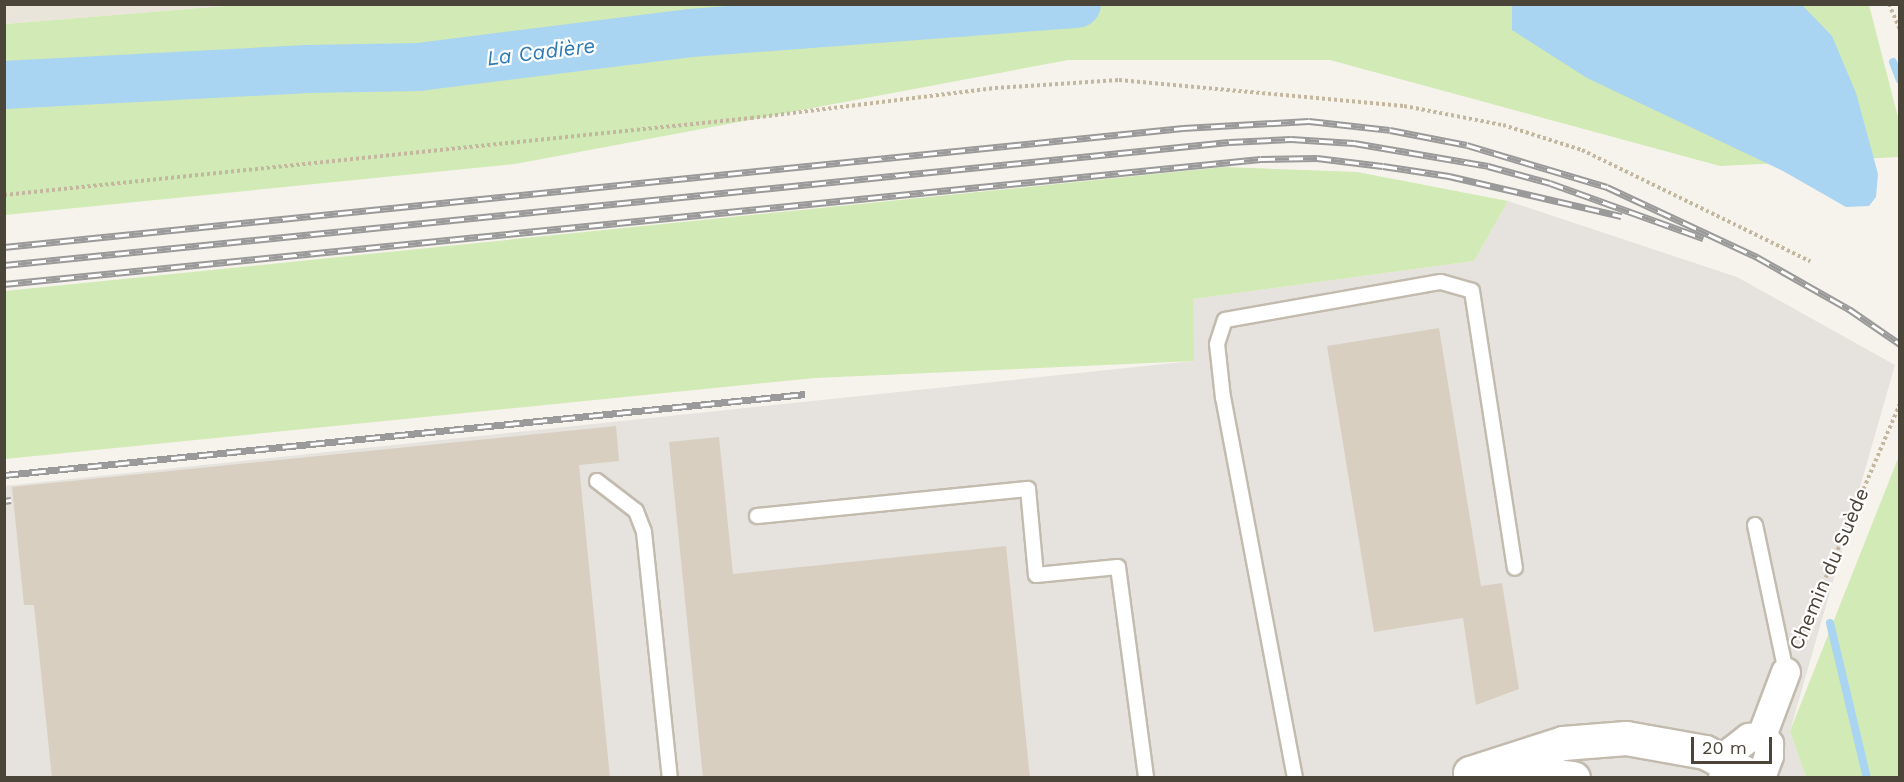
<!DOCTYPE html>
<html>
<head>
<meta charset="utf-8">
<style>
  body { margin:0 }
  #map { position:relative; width:1904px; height:782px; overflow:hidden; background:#f6f3ec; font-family:"Work Sans",sans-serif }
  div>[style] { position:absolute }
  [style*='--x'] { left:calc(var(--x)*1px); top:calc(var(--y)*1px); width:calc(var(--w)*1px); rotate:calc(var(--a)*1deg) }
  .residential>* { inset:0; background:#eae5da }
  .industrial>* { inset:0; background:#e6e2dd }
  .green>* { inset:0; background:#d2eab5 }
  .water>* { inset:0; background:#a9d4f2 }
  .stream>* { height:8px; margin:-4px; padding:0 4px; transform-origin:4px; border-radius:4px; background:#a9d4f2 }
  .river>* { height:48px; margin:-24px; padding:0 24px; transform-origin:24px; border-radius:24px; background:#a9d4f2 }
  .building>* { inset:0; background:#d8cfc1 }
  .path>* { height:4px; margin-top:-2px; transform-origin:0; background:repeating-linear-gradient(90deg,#c4b79f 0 3px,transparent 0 6px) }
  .roads { filter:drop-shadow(2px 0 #c2bbae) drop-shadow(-2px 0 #c2bbae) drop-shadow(0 2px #c2bbae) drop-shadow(0 -2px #c2bbae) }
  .service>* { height:14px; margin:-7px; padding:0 7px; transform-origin:7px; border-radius:7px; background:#fff }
  .minor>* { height:28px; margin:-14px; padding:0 14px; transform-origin:14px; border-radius:14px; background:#fff }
  .tertiary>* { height:33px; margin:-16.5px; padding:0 16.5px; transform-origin:16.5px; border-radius:16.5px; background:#fff }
  .rail>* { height:7px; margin-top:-3.5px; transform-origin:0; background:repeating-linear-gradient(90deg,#fff 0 14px,#9a9a9a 0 28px); box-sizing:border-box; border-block:2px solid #9a9a9a }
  span { translate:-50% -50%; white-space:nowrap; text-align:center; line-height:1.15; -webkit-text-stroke:4.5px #fff; paint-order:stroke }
  .street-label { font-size:20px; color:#4b4439 }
  .water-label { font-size:21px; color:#2e7ab2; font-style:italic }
  .frame { position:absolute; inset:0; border:6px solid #4b4439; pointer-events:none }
  .scale { position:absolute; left:1691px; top:737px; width:81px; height:27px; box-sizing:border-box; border:3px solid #4b4439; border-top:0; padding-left:8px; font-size:18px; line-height:21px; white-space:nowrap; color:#4b4439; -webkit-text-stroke:4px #fff; paint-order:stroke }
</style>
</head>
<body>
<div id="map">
  <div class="residential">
    <i style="clip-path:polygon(5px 5px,237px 5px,5px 24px)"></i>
  </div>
  <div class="industrial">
    <i style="clip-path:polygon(1508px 201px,1737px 277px,1895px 365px,1790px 731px,1806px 777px,5px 777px,4px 486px,1193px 361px,1193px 299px,1474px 261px)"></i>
  </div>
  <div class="green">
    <i style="clip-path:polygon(237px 5px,1869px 5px,1899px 121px,1899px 157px,1720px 166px,1330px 60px,1068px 60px,515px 164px,5px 215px,5px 24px)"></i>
    <i style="clip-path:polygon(1224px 167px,1357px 172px,1508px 201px,1474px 261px,1193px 299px,1194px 361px,815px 378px,5px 459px,5px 291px)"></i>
    <i style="clip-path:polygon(1899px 456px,1899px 777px,1806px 777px,1790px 731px)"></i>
  </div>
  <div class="water">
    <i style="clip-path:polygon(1512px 5px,1802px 5px,1832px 36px,1856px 93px,1878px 174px,1876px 197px,1869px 206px,1846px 207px,1783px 171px,1587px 78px,1512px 30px)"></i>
  </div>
  <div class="stream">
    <i style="--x:1893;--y:62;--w:19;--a:69"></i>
    <i style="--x:1830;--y:623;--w:159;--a:76.6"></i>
  </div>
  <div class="river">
    <i style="--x:4;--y:85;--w:305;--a:-3"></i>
    <i style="--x:309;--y:69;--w:109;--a:-1.1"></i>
    <i style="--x:418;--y:67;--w:274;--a:-7.1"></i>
    <i style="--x:690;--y:33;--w:388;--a:-4.3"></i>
  </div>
  <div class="building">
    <i style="clip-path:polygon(1439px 328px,1481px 586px,1502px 583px,1519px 689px,1476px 705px,1463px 618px,1374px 632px,1327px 346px)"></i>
    <i style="clip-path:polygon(616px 426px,619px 461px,579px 465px,610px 778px,52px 778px,34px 605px,24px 605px,12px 487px)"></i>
    <i style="clip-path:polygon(719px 437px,733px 574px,1006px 546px,1030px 778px,703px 778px,669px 442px)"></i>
  </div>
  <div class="path">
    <i style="--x:1889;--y:4;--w:28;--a:67"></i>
    <i style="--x:4;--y:195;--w:751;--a:-5.89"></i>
    <i style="--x:751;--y:118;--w:246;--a:-7"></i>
    <i style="--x:995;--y:88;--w:124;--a:-3.7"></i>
    <i style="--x:1119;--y:80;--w:286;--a:5.2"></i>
    <i style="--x:1404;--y:106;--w:101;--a:10.9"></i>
    <i style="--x:1503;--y:125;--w:83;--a:17.6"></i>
    <i style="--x:1582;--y:150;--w:254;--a:26"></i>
    <i style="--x:1800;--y:638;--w:255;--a:-66.9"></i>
  </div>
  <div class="roads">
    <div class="service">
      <i style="--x:597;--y:481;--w:49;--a:37.6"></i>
      <i style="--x:636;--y:511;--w:22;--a:69"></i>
      <i style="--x:644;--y:532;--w:247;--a:84"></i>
      <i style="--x:757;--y:516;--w:272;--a:-5.7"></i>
      <i style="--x:1028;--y:489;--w:86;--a:84.7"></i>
      <i style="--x:1036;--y:575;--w:82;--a:-5.6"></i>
      <i style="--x:1118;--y:567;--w:213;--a:82.4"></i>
      <i style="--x:1755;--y:525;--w:150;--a:78.1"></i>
      <i style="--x:1295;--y:778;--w:387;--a:-100.7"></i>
      <i style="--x:1223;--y:398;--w:54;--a:-96.3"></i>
      <i style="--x:1217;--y:344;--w:25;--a:-72"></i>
      <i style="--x:1225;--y:320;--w:219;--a:-10"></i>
      <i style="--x:1441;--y:282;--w:32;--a:16"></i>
      <i style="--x:1472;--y:291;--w:280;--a:81.2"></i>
    </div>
    <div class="minor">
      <i style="--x:1762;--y:736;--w:68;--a:-69.4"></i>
      <i style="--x:1723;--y:778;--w:27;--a:-73"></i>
      <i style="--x:1731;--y:752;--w:23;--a:-38"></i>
      <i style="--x:1749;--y:738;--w:13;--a:-9"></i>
      <i style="--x:1762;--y:736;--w:11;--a:49"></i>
      <i style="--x:1769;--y:744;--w:12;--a:90"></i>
      <i style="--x:1769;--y:756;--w:23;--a:110"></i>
    </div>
    <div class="tertiary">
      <i style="--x:1573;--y:778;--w:56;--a:-172.9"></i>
      <i style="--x:1517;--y:771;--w:47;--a:177.6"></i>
      <i style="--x:1470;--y:773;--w:98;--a:-17.9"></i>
      <i style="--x:1563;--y:743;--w:63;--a:-4.5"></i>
      <i style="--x:1626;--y:738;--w:80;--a:10"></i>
      <i style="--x:1705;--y:752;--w:55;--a:28"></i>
    </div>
  </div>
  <div class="rail">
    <i style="--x:4;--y:247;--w:1185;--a:-5.76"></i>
    <i style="--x:1183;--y:128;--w:126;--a:-3.2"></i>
    <i style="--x:1309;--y:121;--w:81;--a:6.3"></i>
    <i style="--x:1390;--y:130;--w:78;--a:11"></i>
    <i style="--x:1467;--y:145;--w:146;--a:16.7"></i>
    <i style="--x:1607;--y:187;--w:166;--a:25"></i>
    <i style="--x:1757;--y:257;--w:106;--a:29.5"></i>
    <i style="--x:1849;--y:309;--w:62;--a:34.5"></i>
    <i style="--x:4;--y:265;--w:1231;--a:-5.73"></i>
    <i style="--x:1229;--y:142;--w:62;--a:-2.8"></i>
    <i style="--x:1291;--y:139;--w:63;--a:3.6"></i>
    <i style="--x:1354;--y:143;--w:136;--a:9.7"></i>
    <i style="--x:1488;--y:166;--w:64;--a:15.3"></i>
    <i style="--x:1550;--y:183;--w:163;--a:19.8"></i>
    <i style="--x:4;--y:284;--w:1263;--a:-5.68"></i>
    <i style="--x:1261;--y:159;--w:56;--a:-1"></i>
    <i style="--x:1317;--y:158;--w:66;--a:6.9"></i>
    <i style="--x:1383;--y:166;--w:67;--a:8.6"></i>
    <i style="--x:1449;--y:176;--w:177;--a:13.1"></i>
    <i style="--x:4;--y:475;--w:805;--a:-5.77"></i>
    <i style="--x:4;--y:501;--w:7;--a:-8"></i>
  </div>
  <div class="street-label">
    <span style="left:1829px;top:569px;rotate:-67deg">Chemin du Suède</span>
  </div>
  <div class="water-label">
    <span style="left:541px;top:52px;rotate:-7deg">La Cadière</span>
  </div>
  <div class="frame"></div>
  <div class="scale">20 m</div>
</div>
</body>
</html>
